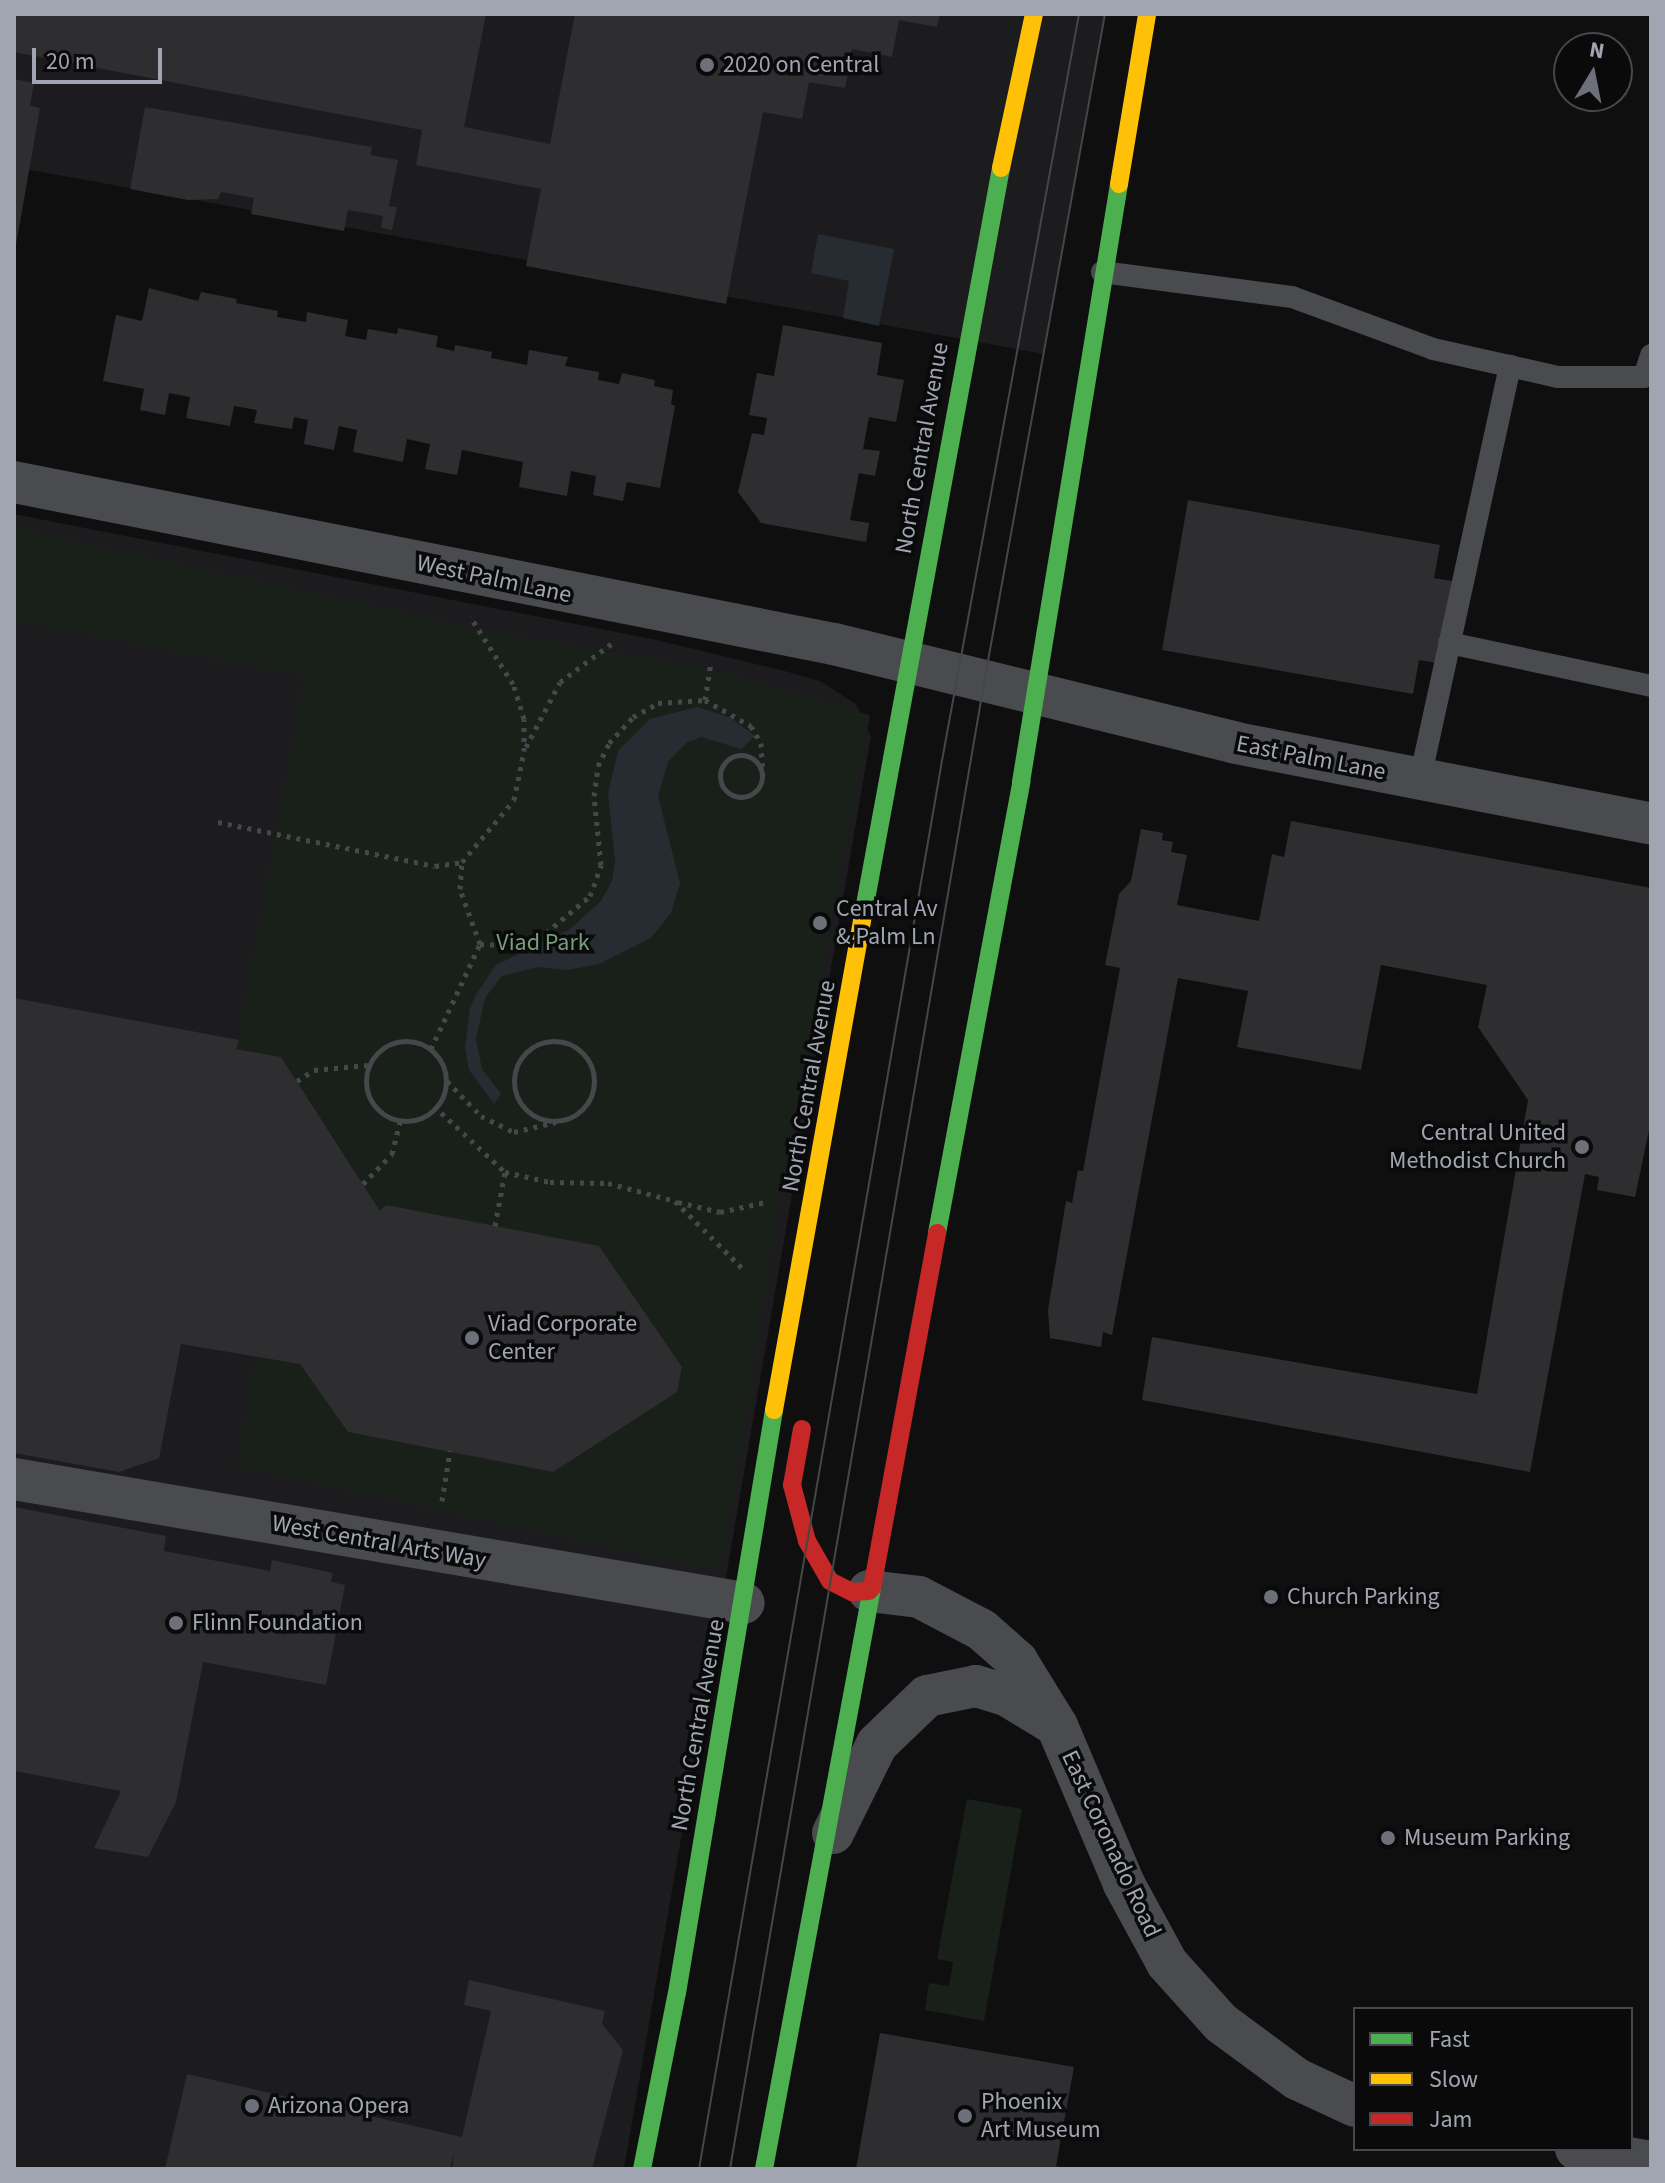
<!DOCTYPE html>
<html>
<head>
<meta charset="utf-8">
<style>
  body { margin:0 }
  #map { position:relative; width:1665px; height:2183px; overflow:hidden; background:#0f0f10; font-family:"Source Sans 3",sans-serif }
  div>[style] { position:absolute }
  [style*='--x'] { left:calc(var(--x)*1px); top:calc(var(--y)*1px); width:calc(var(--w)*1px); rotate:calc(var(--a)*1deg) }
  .built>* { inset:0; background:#1c1c1e }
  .green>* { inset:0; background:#19201a }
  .water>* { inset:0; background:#262c32 }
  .building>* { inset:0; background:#2e2e30 }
  .path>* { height:5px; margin-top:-2.5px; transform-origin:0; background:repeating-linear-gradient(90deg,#45474a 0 4px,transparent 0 10px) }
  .path>.ring { margin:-2.5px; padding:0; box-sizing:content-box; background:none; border:5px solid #45474a; border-radius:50% }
  .lane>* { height:22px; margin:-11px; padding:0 11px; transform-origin:11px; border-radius:11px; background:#4a4b4f }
  .street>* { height:42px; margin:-21px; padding:0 21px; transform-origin:21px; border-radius:21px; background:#4a4b4f }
  .fast>* { height:18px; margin:-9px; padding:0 9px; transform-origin:9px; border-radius:9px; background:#4caf50 }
  .slow>* { height:18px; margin:-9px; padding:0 9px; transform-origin:9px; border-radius:9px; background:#ffc107 }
  .jam>* { height:18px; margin:-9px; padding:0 9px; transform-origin:9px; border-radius:9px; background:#c62828 }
  .tram>* { height:2px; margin:-1px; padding:0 1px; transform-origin:1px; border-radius:1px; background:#444648 }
  .dots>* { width:22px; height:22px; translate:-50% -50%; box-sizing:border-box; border:4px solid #0a0a0b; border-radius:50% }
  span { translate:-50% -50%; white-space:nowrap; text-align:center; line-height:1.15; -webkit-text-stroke:7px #0a0a0b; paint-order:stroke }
  .poi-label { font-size:24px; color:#a0a5b1 }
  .left { translate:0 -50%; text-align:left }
  .right { translate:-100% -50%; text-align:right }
  .street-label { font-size:24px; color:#a0a5b1 }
  .park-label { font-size:24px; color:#779c7a }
  .frame { position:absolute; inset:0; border:16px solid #a0a5b1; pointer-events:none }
  .legend { position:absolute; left:1353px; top:2007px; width:280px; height:144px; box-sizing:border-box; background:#0a0a0b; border:2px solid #46484d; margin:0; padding:10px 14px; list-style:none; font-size:24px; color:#a0a5b1 }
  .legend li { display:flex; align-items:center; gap:16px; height:40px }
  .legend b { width:40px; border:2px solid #46484d }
  .north { position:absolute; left:1553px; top:32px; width:80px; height:80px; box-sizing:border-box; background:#0a0a0b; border:2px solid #46484d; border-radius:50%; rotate:10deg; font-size:22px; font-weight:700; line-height:32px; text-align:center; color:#a0a5b1 }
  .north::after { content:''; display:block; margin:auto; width:28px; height:36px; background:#6d7079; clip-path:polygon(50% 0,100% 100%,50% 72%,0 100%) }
  .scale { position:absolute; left:32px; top:48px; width:130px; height:36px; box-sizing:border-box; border:4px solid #a0a5b1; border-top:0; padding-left:10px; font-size:24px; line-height:28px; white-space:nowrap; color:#a0a5b1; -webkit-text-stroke:6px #0a0a0b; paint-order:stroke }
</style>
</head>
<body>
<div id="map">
  <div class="built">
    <i style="clip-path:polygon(14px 14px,1105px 14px,1044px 354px,14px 167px)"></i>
    <i style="clip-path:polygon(14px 514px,652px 639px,781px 670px,820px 681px,856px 704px,871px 736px,624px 2169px,14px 2169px)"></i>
  </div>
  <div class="green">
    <i style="clip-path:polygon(14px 528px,477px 629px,709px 669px,870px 715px,779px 1200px,721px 1571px,237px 1466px,256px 1356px,300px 1364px,348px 1432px,553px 1472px,676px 1392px,682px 1367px,599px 1246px,387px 1205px,380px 1211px,282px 1057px,236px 1049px,305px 676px,14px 620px)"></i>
    <i style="clip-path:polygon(967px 1799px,1022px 1809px,984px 2021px,925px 2010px,929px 1983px,949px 1986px,953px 1962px,937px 1959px)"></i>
  </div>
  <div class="water">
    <i style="clip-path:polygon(818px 234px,894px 249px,879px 326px,843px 318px,849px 281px,811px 273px)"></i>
    <i style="clip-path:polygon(697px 707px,731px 718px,755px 736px,741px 749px,701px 737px,686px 743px,668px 762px,658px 796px,680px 883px,671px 913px,651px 938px,599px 964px,567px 970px,537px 967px,502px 976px,485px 998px,476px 1039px,482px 1069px,501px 1094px,494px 1104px,469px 1070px,465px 1048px,470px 1008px,477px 993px,496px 965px,570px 929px,601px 901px,612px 881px,615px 860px,608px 793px,618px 751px,650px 719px)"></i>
  </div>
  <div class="building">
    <i style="clip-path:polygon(14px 14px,486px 14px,464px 127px,550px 144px,575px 14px,940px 14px,937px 27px,899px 20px,892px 57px,852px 49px,845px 88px,809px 82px,802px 119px,763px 112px,726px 304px,526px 266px,541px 189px,416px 165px,422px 130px,14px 52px)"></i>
    <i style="clip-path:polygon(14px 79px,34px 83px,30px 106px,40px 108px,16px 245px)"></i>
    <i style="clip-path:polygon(145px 107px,372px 147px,370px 155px,398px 160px,389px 206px,397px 207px,392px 230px,381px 228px,383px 216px,348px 210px,344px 231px,251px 214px,254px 198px,221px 192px,218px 199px,188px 200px,130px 189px)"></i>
    <i style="clip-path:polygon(149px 288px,198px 301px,201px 292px,237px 299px,236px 303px,278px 311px,277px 317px,306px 322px,307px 312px,348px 320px,345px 336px,366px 340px,368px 329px,397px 334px,398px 328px,438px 336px,436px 347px,454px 351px,455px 345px,492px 352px,491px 358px,527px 365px,529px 350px,568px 357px,565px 366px,599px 372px,598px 380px,619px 384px,622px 373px,655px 380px,654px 386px,673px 390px,671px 404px,675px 406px,660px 488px,627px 482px,623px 501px,593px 495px,596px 476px,571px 471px,567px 496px,519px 487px,523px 462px,462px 450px,457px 475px,425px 469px,430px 444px,407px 439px,403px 462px,353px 452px,357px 430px,339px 426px,334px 450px,304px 444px,308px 420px,294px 417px,292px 429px,254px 423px,257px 410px,234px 406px,230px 426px,186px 418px,190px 397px,169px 393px,165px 415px,140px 410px,144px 389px,103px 381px,116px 315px,142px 321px)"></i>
    <i style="clip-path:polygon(783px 325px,882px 343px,877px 375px,904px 380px,896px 422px,869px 417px,863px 449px,880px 451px,875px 476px,859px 473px,850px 520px,869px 523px,866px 542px,761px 523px,738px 492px,752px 433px,764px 435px,767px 418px,749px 415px,757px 373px,774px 376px)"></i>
    <i style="clip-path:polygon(1188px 500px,1440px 545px,1434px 578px,1452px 581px,1437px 663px,1419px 660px,1413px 694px,1162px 650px)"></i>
    <i style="clip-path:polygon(1291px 821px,1651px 888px,1651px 1121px,1635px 1197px,1597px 1190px,1599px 1177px,1585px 1174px,1530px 1472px,1142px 1400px,1152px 1337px,1477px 1394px,1528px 1100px,1478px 1027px,1487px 985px,1381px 965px,1361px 1070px,1237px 1047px,1248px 991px,1178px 978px,1112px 1335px,1103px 1332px,1101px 1347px,1050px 1338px,1048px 1310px,1066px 1201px,1072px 1203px,1078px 1170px,1083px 1171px,1120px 968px,1105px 965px,1119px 894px,1131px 881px,1141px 829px,1163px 833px,1162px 840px,1173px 842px,1171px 852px,1187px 855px,1177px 905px,1259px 921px,1272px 854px,1284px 857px)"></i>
    <i style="clip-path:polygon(14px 998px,239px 1040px,236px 1049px,281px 1057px,380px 1211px,386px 1205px,599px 1246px,682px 1367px,677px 1392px,553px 1472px,348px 1432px,300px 1364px,181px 1344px,159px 1458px,119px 1472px,14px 1453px)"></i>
    <i style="clip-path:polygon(14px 1507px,166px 1536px,164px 1551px,270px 1571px,272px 1560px,333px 1573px,331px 1582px,345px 1585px,326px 1685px,203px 1662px,176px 1802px,148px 1857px,94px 1848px,121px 1791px,14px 1771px)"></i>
    <i style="clip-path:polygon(469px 1980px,605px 2011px,602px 2024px,623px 2050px,592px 2169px,452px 2169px,454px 2152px,450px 2169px,165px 2169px,187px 2074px,462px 2137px,491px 2011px,464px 2005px)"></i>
    <i style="clip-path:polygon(880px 2033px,1074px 2067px,1056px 2166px,1066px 2169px,856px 2169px)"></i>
  </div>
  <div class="path">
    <i style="--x:705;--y:700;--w:39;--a:-81"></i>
    <i style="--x:526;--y:747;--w:73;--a:-62.4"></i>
    <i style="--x:560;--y:682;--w:64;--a:-36.7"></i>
    <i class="ring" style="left:720px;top:755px;width:37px;height:37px"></i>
    <i style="--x:218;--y:822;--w:221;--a:11.5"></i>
    <i style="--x:435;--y:866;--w:27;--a:-8"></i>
    <i style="--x:462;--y:862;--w:81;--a:-50"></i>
    <i style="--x:514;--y:800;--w:50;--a:-78.5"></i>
    <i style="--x:524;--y:751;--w:32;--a:-90"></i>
    <i style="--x:524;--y:719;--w:37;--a:-107"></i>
    <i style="--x:513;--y:684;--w:80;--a:-122.3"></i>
    <i style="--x:480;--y:944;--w:38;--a:2"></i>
    <i style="--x:518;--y:945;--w:30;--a:-23"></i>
    <i style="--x:546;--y:933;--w:57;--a:-40.1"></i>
    <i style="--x:590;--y:896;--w:33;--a:-70"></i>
    <i style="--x:601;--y:865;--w:69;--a:-95.8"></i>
    <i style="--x:594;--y:796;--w:30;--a:-82"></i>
    <i style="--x:598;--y:766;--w:25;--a:-64"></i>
    <i style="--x:609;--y:743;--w:35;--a:-47"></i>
    <i style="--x:633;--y:717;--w:29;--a:-29"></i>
    <i style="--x:658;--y:703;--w:47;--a:-3.7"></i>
    <i style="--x:705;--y:700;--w:53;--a:29.5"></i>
    <i style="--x:751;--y:726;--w:20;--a:60"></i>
    <i style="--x:761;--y:743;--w:33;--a:87"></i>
    <i class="ring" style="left:514px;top:1041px;width:75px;height:75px"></i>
    <i class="ring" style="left:366px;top:1041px;width:75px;height:75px"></i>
    <i style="--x:431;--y:1049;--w:116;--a:-65"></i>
    <i style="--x:480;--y:944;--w:59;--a:-110"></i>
    <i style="--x:460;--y:889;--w:27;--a:-86"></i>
    <i style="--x:297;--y:1081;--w:20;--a:-33"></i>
    <i style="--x:314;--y:1070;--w:54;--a:-5.3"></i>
    <i style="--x:447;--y:1081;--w:49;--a:45.8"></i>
    <i style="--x:481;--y:1116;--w:37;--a:26"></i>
    <i style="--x:514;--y:1132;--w:43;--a:-13.4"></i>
    <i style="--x:434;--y:1106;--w:97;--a:42.9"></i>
    <i style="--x:505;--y:1172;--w:46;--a:12.5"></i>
    <i style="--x:550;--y:1182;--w:58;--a:1"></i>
    <i style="--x:608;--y:1183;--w:69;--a:15"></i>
    <i style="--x:675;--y:1201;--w:96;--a:45"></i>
    <i style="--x:363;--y:1184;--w:42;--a:-46"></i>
    <i style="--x:392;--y:1154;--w:33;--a:-76"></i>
    <i style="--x:678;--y:1202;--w:43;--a:13.4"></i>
    <i style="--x:720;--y:1212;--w:47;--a:-12.3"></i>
    <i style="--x:495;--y:1226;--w:55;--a:-79.5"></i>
    <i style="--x:442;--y:1501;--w:51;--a:-80.9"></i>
  </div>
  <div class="lane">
    <i style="--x:1102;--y:272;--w:192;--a:7.5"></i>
    <i style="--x:1292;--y:297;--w:150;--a:20.2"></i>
    <i style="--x:1433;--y:349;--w:128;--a:12.6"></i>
    <i style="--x:1558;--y:377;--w:86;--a:0"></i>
    <i style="--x:1644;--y:377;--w:23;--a:-72"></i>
    <i style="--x:1449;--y:643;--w:207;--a:12"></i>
    <i style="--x:1420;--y:779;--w:423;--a:-77.7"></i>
  </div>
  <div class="street">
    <i style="--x:14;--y:482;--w:836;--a:11.18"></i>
    <i style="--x:834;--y:644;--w:414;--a:13.8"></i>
    <i style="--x:1236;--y:743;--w:423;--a:11"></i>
    <i style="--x:14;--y:1479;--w:740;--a:9.64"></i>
    <i style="--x:869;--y:1591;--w:50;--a:6.8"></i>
    <i style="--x:919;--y:1597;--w:71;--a:27.6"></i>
    <i style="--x:982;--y:1630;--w:47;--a:41.5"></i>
    <i style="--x:1017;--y:1661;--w:76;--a:58.4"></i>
    <i style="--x:1057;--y:1726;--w:172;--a:67"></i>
    <i style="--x:1124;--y:1884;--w:90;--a:61.4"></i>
    <i style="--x:1167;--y:1963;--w:81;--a:48"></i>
    <i style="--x:1221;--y:2023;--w:94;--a:36.4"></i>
    <i style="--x:1297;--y:2079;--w:64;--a:25"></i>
    <i style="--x:833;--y:1833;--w:99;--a:-63.7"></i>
    <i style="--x:877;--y:1744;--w:69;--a:-43.8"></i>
    <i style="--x:927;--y:1696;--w:50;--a:-11.5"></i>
    <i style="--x:976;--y:1686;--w:34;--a:17"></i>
    <i style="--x:1008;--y:1696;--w:54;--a:31.3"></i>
    <i style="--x:1576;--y:2149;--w:76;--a:9.8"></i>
  </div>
  <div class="fast">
    <i style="--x:862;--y:921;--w:766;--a:-79.54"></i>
    <i style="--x:937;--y:1233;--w:459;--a:-79.4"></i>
    <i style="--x:1021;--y:782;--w:606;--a:-80.69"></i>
    <i style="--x:642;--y:2169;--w:179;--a:-78.8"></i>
    <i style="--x:677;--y:1993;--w:591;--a:-80.55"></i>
    <i style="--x:764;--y:2169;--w:591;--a:-79.47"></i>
  </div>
  <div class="slow">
    <i style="--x:1001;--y:168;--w:157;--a:-77.9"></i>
    <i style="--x:1119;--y:184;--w:172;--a:-80.6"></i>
    <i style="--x:774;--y:1410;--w:497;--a:-79.8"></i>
  </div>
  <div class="jam">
    <i style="--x:802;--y:1429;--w:57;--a:100.1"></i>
    <i style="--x:792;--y:1485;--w:58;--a:75"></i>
    <i style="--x:807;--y:1541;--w:46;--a:60.1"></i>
    <i style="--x:830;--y:1581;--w:25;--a:27"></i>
    <i style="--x:852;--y:1592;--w:17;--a:-3"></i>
    <i style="--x:872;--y:1588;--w:361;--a:-79.6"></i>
  </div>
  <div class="tram">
    <i style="--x:699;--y:2169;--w:1424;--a:-80.21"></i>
    <i style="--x:941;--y:766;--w:765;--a:-79.6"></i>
    <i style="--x:730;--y:2169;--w:1508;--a:-80.3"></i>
    <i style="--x:984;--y:683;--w:680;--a:-79.75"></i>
  </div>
  <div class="dots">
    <i style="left:707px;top:65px;background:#6d7079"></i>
    <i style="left:820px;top:923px;background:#6d7079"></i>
    <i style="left:1582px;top:1147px;background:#6d7079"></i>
    <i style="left:472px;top:1338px;background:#6d7079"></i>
    <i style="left:1271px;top:1597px;background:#6d7079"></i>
    <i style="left:176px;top:1623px;background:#6d7079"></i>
    <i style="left:1388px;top:1838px;background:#6d7079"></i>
    <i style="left:252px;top:2106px;background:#6d7079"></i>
    <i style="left:965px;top:2116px;background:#6d7079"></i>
  </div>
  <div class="poi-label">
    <span class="left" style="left:723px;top:65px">2020 on Central</span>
    <span class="left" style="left:836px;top:923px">Central Av<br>&amp; Palm Ln</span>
    <span class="right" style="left:1566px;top:1147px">Central United<br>Methodist Church</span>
    <span class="left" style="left:488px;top:1338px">Viad Corporate<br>Center</span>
    <span class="left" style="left:1287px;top:1597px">Church Parking</span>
    <span class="left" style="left:192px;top:1623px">Flinn Foundation</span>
    <span class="left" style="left:1404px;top:1838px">Museum Parking</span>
    <span class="left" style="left:981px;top:2116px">Phoenix<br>Art Museum</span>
    <span class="left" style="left:268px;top:2106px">Arizona Opera</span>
  </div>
  <div class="street-label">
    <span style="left:922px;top:448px;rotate:-80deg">North Central Avenue</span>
    <span style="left:494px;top:579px;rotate:12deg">West Palm Lane</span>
    <span style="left:1311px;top:758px;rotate:11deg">East Palm Lane</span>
    <span style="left:809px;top:1086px;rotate:-80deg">North Central Avenue</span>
    <span style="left:379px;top:1542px;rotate:10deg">West Central Arts Way</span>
    <span style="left:698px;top:1725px;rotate:-80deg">North Central Avenue</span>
    <span style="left:1111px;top:1844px;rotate:65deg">East Coronado Road</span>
  </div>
  <div class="park-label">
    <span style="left:543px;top:943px">Viad Park</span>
  </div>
  <div class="frame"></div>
  <ul class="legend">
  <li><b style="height:10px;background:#4caf50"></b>Fast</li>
  <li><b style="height:10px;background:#ffc107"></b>Slow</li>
  <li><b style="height:10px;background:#c62828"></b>Jam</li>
  </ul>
  <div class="north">N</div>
  <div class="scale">20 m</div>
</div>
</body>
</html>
